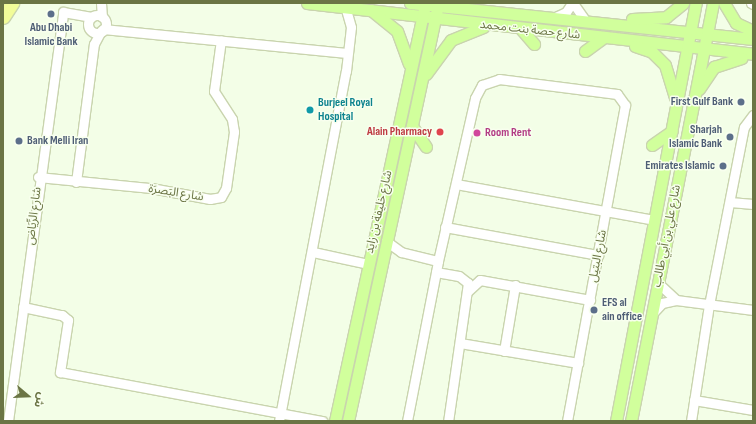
<!DOCTYPE html>
<html>
<head>
<meta charset="utf-8">
<style>
  body { margin:0 }
  #map { position:relative; width:756px; height:424px; overflow:hidden; background:#f3fee7; font-family:"Sofia Sans Condensed","Noto Sans Arabic",sans-serif }
  div>[style] { position:absolute }
  [style*='--x'] { left:calc(var(--x)*1px); top:calc(var(--y)*1px); width:calc(var(--w)*1px); rotate:calc(var(--a)*1deg) }
  .roads { filter:drop-shadow(1px 0 #c9d4ae) drop-shadow(-1px 0 #c9d4ae) drop-shadow(0 1px #c9d4ae) drop-shadow(0 -1px #c9d4ae) }
  .minor>* { height:9px; margin:-4.5px; padding:0 4.5px; transform-origin:4.5px; border-radius:4.5px; background:#fff }
  .minor>.ring { margin:-4.5px; padding:0; box-sizing:content-box; background:none; border:9px solid #fff; border-radius:50% }
  .major>* { height:11px; margin:-5.5px; padding:0 5.5px; transform-origin:5.5px; border-radius:5.5px; background:#d1ff9c }
  .highway>* { height:13px; margin:-6.5px; padding:0 6.5px; transform-origin:6.5px; border-radius:6.5px; background:#f2fc99 }
  .dots>* { width:11px; height:11px; translate:-50% -50%; box-sizing:border-box; border:2px solid #f8ffee; border-radius:50% }
  span { translate:-50% -50%; white-space:nowrap; text-align:center; line-height:1.15; -webkit-text-stroke:3px #f8ffee; paint-order:stroke }
  .service-label { font-size:12px; color:#4e5e75; font-weight:700 }
  .right { translate:-100% -50%; text-align:right }
  .left { translate:0 -50%; text-align:left }
  .street-label { font-size:12px; color:#6b7545 }
  .culture-label { font-size:12px; color:#0d838f; font-weight:700 }
  .health-label { font-size:12px; color:#be3a42; font-weight:700 }
  .hotel-label { font-size:12px; color:#b23c85; font-weight:700 }
  .frame { position:absolute; inset:0; border:4px solid #6b7545; pointer-events:none }
  .north { position:absolute; left:8px; top:376px; width:40px; height:40px; -webkit-text-stroke:3px #f8ffee; paint-order:stroke; rotate:109deg; font-size:11px; font-weight:700; line-height:16px; text-align:center; color:#6b7545 }
  .north::after { content:''; display:block; margin:auto; width:14px; height:18px; background:#6b7545; clip-path:polygon(50% 0,100% 100%,50% 72%,0 100%) }
</style>
</head>
<body>
<div id="map">
  <div class="roads">
    <div class="minor">
      <i style="--x:101;--y:3;--w:14;--a:86"></i>
      <i style="--x:573;--y:3;--w:21;--a:55"></i>
      <i style="--x:751;--y:3;--w:2;--a:27"></i>
      <i class="ring" style="left:88px;top:15px;width:9px;height:9px"></i>
      <i style="--x:555;--y:17;--w:12;--a:-24"></i>
      <i style="--x:566;--y:12;--w:11;--a:-56"></i>
      <i style="--x:103;--y:29;--w:245;--a:5.6"></i>
      <i style="--x:38;--y:177;--w:114;--a:5.6"></i>
      <i style="--x:151;--y:188;--w:60;--a:10.6"></i>
      <i style="--x:210;--y:199;--w:11;--a:-10"></i>
      <i style="--x:221;--y:197;--w:10;--a:-61"></i>
      <i style="--x:226;--y:188;--w:57;--a:-81.9"></i>
      <i style="--x:234;--y:132;--w:13;--a:-99"></i>
      <i style="--x:232;--y:119;--w:33;--a:-123"></i>
      <i style="--x:214;--y:91;--w:51;--a:-82.2"></i>
      <i style="--x:76;--y:182;--w:139;--a:-82.6"></i>
      <i style="--x:94;--y:44;--w:15;--a:-62"></i>
      <i style="--x:456;--y:184;--w:201;--a:10.3"></i>
      <i style="--x:730;--y:202;--w:23;--a:5"></i>
      <i style="--x:445;--y:227;--w:156;--a:10.4"></i>
      <i style="--x:386;--y:241;--w:19;--a:36"></i>
      <i style="--x:401;--y:252;--w:38;--a:14"></i>
      <i style="--x:313;--y:252;--w:56;--a:12.3"></i>
      <i style="--x:436;--y:272;--w:23;--a:10"></i>
      <i style="--x:459;--y:276;--w:11;--a:38"></i>
      <i style="--x:468;--y:283;--w:139;--a:98.2"></i>
      <i style="--x:658;--y:283;--w:25;--a:43"></i>
      <i style="--x:468;--y:291;--w:16;--a:-43"></i>
      <i style="--x:480;--y:280;--w:112;--a:10.3"></i>
      <i style="--x:23;--y:307;--w:40;--a:12"></i>
      <i style="--x:62;--y:315;--w:8;--a:40"></i>
      <i style="--x:68;--y:320;--w:53;--a:98.7"></i>
      <i style="--x:60;--y:372;--w:267;--a:10.6"></i>
      <i style="--x:651;--y:315;--w:16;--a:-47"></i>
      <i style="--x:662;--y:303;--w:14;--a:-12"></i>
      <i style="--x:676;--y:300;--w:78;--a:7.4"></i>
      <i style="--x:460;--y:343;--w:120;--a:9.6"></i>
      <i style="--x:504;--y:351;--w:67;--a:-80.5"></i>
      <i style="--x:694;--y:400;--w:60;--a:9.6"></i>
      <i style="--x:8;--y:421;--w:413;--a:-82.3"></i>
      <i style="--x:63;--y:12;--w:29;--a:10"></i>
      <i style="--x:279;--y:421;--w:356;--a:-79.2"></i>
      <i style="--x:346;--y:71;--w:44;--a:-83.5"></i>
      <i style="--x:351;--y:27;--w:22;--a:-106"></i>
      <i style="--x:407;--y:421;--w:163;--a:-79"></i>
      <i style="--x:438;--y:261;--w:167;--a:-77.2"></i>
      <i style="--x:475;--y:98;--w:15;--a:-62"></i>
      <i style="--x:482;--y:85;--w:18;--a:-19"></i>
      <i style="--x:499;--y:79;--w:119;--a:7.2"></i>
      <i style="--x:617;--y:94;--w:14;--a:54"></i>
      <i style="--x:625;--y:105;--w:321;--a:100.4"></i>
      <i style="--x:691;--y:421;--w:117;--a:-81.2"></i>
      <i style="--x:709;--y:305;--w:181;--a:-78.9"></i>
      <i style="--x:744;--y:127;--w:15;--a:-53"></i>
    </div>
    <div class="major">
      <i style="--x:307;--y:3;--w:449;--a:6.5"></i>
      <i style="--x:410;--y:3;--w:345;--a:6"></i>
      <i style="--x:724;--y:3;--w:23;--a:59"></i>
      <i style="--x:736;--y:23;--w:19;--a:25"></i>
      <i style="--x:371;--y:10;--w:33;--a:39"></i>
      <i style="--x:397;--y:31;--w:35;--a:70"></i>
      <i style="--x:632;--y:19;--w:34;--a:-3"></i>
      <i style="--x:666;--y:17;--w:22;--a:-39"></i>
      <i style="--x:521;--y:29;--w:20;--a:49"></i>
      <i style="--x:635;--y:46;--w:18;--a:19"></i>
      <i style="--x:652;--y:52;--w:18;--a:45"></i>
      <i style="--x:665;--y:65;--w:34;--a:73"></i>
      <i style="--x:585;--y:51;--w:24;--a:-36"></i>
      <i style="--x:426;--y:74;--w:42;--a:-53.7"></i>
      <i style="--x:451;--y:40;--w:35;--a:-22"></i>
      <i style="--x:699;--y:89;--w:27;--a:-56"></i>
      <i style="--x:714;--y:67;--w:29;--a:-18"></i>
      <i style="--x:412;--y:126;--w:25;--a:56"></i>
      <i style="--x:652;--y:145;--w:24;--a:-35"></i>
      <i style="--x:335;--y:421;--w:428;--a:-77.8"></i>
      <i style="--x:348;--y:421;--w:428;--a:-77.8"></i>
      <i style="--x:616;--y:421;--w:426;--a:-79.2"></i>
      <i style="--x:631;--y:421;--w:426;--a:-78.9"></i>
    </div>
    <div class="highway">
      <i style="--x:3;--y:17;--w:17;--a:-57"></i>
    </div>
  </div>
  <div class="dots">
    <i style="left:51px;top:14px;background:#5c6f8a"></i>
    <i style="left:741px;top:102px;background:#5c6f8a"></i>
    <i style="left:310px;top:110px;background:#0f9aa8"></i>
    <i style="left:440px;top:132px;background:#e0444e"></i>
    <i style="left:477px;top:133px;background:#d1479c"></i>
    <i style="left:730px;top:137px;background:#5c6f8a"></i>
    <i style="left:19px;top:141px;background:#5c6f8a"></i>
    <i style="left:723px;top:166px;background:#5c6f8a"></i>
    <i style="left:594px;top:310px;background:#5c6f8a"></i>
  </div>
  <div class="service-label">
    <span style="left:51px;top:35px">Abu Dhabi<br>Islamic Bank</span>
    <span class="right" style="left:733px;top:102px">First Gulf Bank</span>
    <span class="right" style="left:722px;top:137px">Sharjah<br>Islamic Bank</span>
    <span class="left" style="left:27px;top:141px">Bank Melli Iran</span>
    <span class="right" style="left:715px;top:166px">Emirates Islamic</span>
    <span class="left" style="left:602px;top:310px">EFS al<br>ain office</span>
  </div>
  <div class="street-label">
    <span style="left:530px;top:30px;rotate:6deg">شارع حصة بنت محمد</span>
    <span style="left:176px;top:193px;rotate:9deg">شارع البَصرَة</span>
    <span style="left:379px;top:212px;rotate:-77deg">شارع خليفة بن زايد</span>
    <span style="left:34px;top:216px;rotate:-83deg">شارع الرِّيَاض</span>
    <span style="left:667px;top:236px;rotate:-79deg">شارع علي بن أبي طالب</span>
    <span style="left:598px;top:256px;rotate:-79deg">شارع البتيل</span>
  </div>
  <div class="culture-label">
    <span class="left" style="left:318px;top:110px">Burjeel Royal<br>Hospital</span>
  </div>
  <div class="health-label">
    <span class="right" style="left:432px;top:132px">Alain Pharmacy</span>
  </div>
  <div class="hotel-label">
    <span class="left" style="left:485px;top:133px">Room Rent</span>
  </div>
  <div class="frame"></div>
  <div class="north">ش</div>
</div>
</body>
</html>
